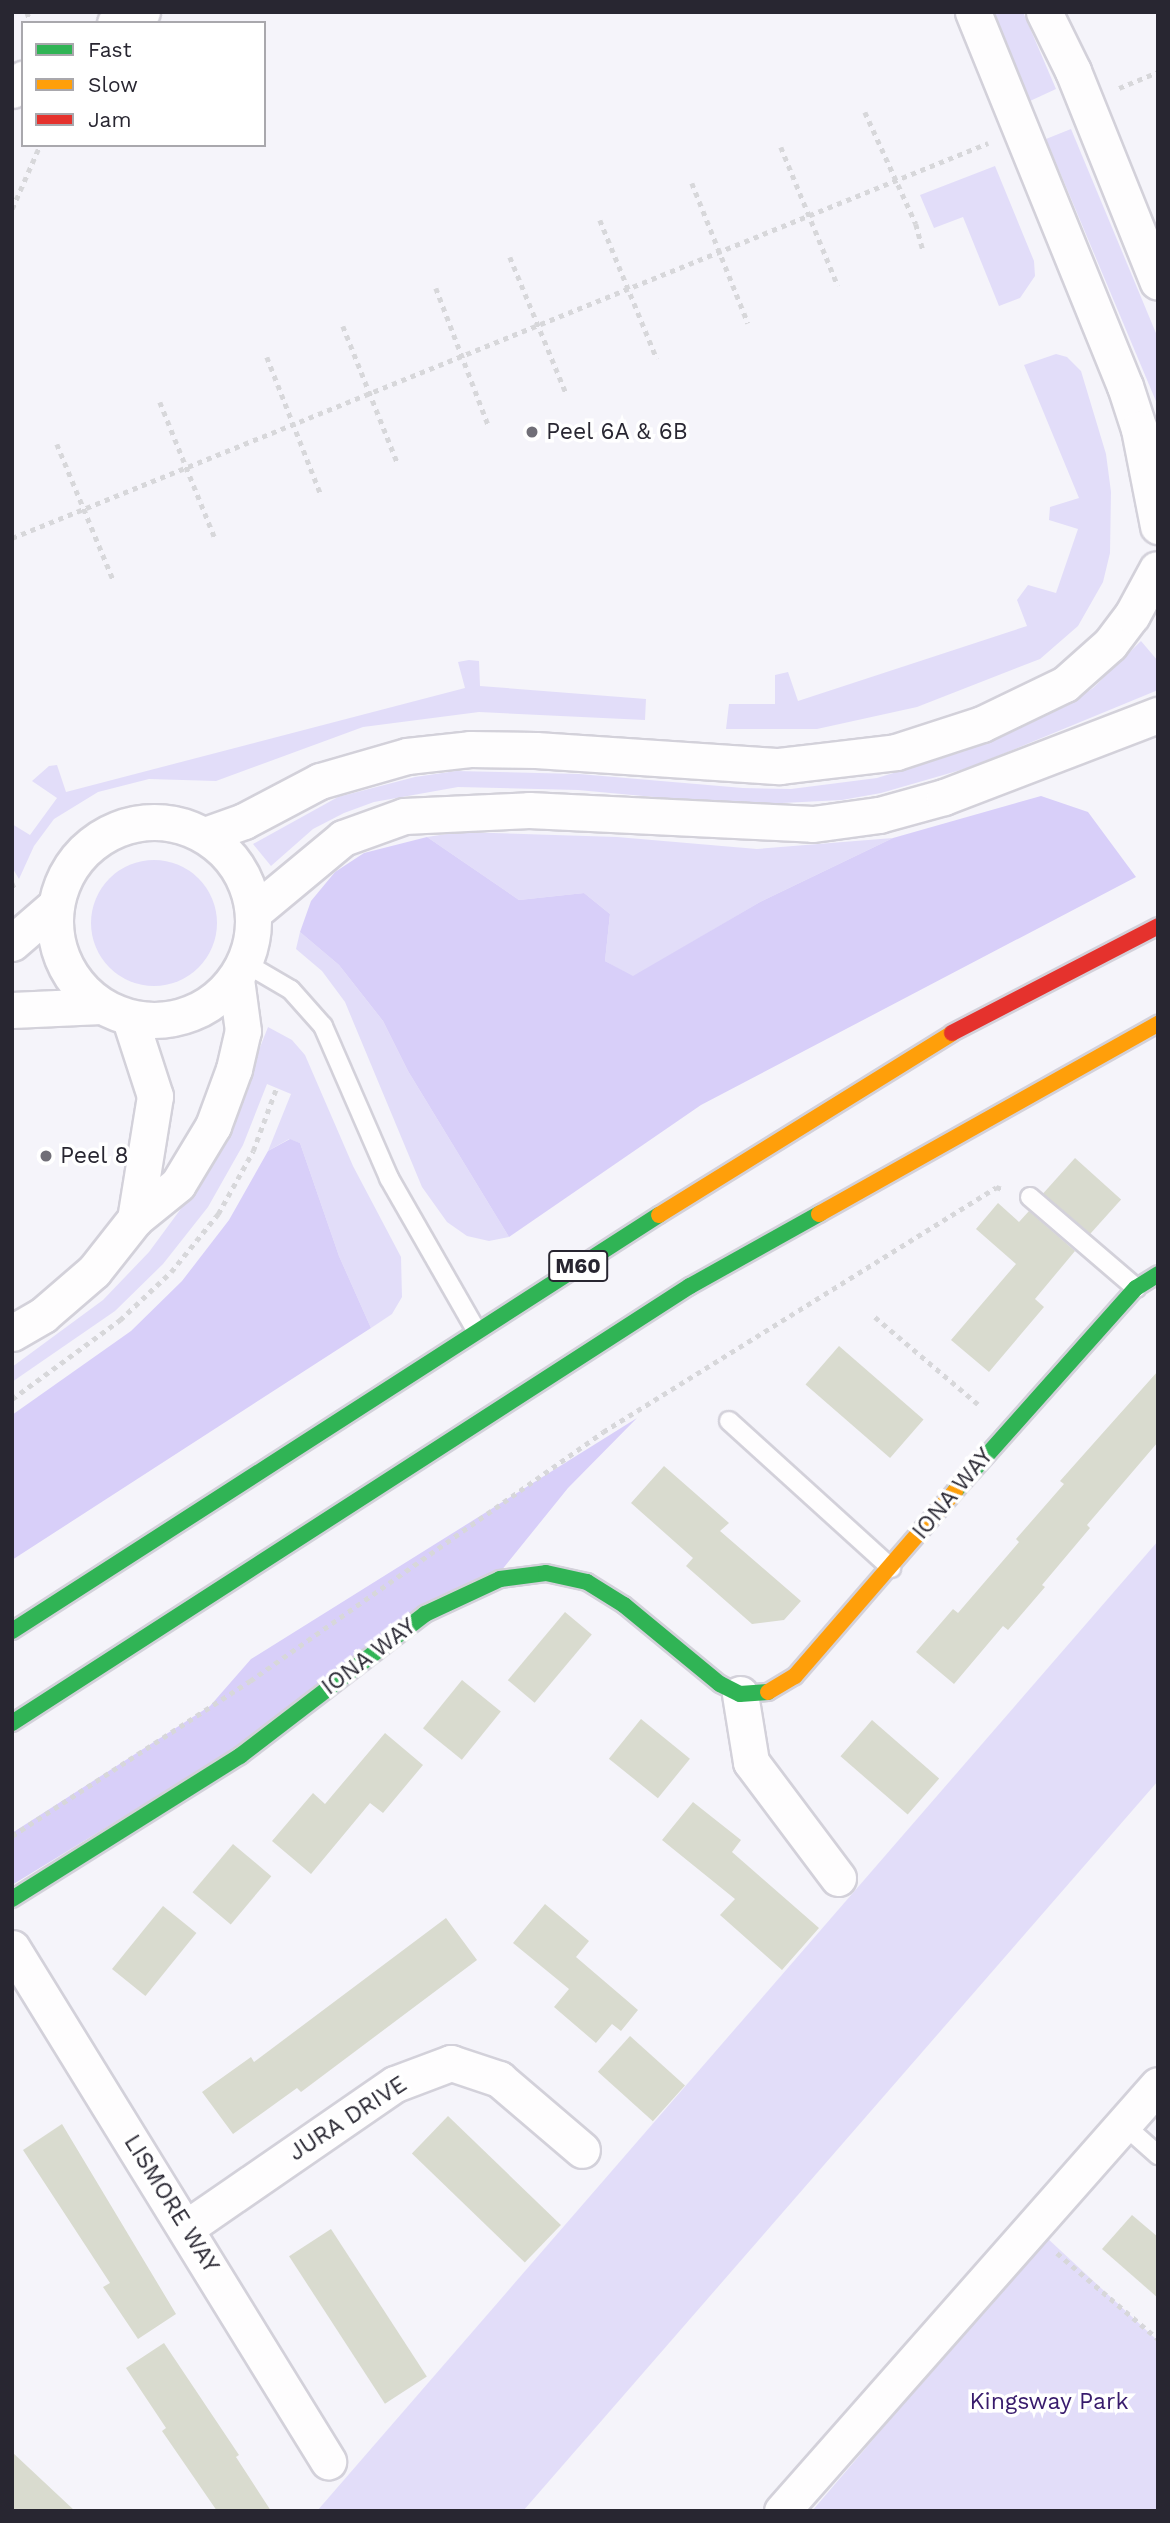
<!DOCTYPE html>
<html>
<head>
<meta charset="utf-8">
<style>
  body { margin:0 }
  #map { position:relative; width:1170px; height:2523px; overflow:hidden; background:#f5f4fa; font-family:"Work Sans",sans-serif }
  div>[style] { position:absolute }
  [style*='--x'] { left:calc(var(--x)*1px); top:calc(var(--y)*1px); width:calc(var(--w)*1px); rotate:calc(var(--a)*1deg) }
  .green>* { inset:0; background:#e2ddf9 }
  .round { border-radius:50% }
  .forest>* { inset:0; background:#d8cff9 }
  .building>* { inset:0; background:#d9dbcf; transform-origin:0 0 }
  .path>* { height:4.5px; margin-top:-2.25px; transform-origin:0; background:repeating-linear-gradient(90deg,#d7d7da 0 5px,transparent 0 10px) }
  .roads { filter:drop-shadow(2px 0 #d3d1da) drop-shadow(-2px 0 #d3d1da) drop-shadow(0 2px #d3d1da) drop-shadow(0 -2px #d3d1da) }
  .lane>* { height:18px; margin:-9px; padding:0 9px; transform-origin:9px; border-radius:9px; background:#fefdfe }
  .street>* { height:35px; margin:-17.5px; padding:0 17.5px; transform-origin:17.5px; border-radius:17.5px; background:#fefdfe }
  .street>.ring { margin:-17.5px; padding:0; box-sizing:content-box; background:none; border:35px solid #fefdfe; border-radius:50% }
  .fast>* { height:16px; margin:-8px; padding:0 8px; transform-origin:8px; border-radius:8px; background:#30b455 }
  .slow>* { height:16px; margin:-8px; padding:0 8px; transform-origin:8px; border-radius:8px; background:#ff9f0a }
  .jam>* { height:16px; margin:-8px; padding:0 8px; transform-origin:8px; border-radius:8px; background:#e5322d }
  .dots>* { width:19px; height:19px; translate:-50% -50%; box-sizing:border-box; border:4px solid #fff; border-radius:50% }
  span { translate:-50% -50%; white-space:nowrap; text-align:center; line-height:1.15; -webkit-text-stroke:7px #fff; paint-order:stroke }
  .shield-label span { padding:2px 5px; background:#fff; border:2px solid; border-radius:5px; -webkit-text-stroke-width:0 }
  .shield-label { font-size:21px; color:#282631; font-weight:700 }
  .poi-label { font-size:23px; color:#282631 }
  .left { translate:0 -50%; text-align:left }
  .street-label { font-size:23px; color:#282631 }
  .park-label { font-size:23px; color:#381b6c }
  .frame { position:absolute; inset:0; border:14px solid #282631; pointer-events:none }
  .legend { position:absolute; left:21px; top:21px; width:245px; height:126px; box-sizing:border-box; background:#fff; border:2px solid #a9a8ad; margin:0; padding:9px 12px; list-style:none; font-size:21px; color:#282631 }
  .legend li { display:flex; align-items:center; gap:14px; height:35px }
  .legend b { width:35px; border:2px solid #a9a8ad }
</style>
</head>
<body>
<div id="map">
  <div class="green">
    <i style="clip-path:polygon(994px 12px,1023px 12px,1056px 89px,1030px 101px)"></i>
    <i style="clip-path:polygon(1071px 129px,1158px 338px,1158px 406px,1046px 139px)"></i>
    <i style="clip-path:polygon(995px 166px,1034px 261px,1035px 276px,1020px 298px,999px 306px,963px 217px,934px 228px,920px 195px)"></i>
    <i style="clip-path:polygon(1056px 354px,1067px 357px,1081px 371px,1106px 454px,1111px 492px,1110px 553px,1103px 582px,1078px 626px,1040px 659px,917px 707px,817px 729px,726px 729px,729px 704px,775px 704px,775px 675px,788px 672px,798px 701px,1027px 626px,1017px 600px,1028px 585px,1056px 593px,1078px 529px,1049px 520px,1050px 507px,1079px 498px,1024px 365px)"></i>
    <i style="clip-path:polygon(1141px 641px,1158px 661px,1158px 690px,971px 767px,881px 793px,842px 800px,741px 805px,578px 790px,458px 787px,374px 802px,344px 813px,313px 829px,271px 866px,253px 844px,338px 797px,415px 777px,456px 771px,579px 774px,743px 788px,791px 789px,877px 778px,965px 751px,1066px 706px,1093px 688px)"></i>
    <i style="clip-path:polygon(469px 660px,479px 661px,480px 686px,646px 699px,645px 720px,479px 712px,363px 727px,216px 781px,149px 779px,98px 792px,54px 819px,34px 846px,19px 879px,13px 869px,12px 824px,30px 835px,57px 798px,32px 781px,49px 766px,57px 765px,66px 792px,465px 688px,458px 662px)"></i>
    <i style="clip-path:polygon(460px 832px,617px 837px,757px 849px,893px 838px,760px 902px,633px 977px,605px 961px,610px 914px,584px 893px,519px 900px,427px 837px)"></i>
    <i class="round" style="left:91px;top:860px;width:126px;height:126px"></i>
    <i style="clip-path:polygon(300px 932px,339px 965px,383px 1021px,408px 1071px,509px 1237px,489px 1241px,467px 1236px,447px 1222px,422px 1187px,345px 1002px,322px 971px,296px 949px)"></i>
    <i style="clip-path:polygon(268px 1027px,292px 1040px,305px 1055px,353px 1166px,401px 1257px,402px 1297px,392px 1314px,371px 1328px,339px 1256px,300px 1143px,289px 1139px,268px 1151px,291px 1094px,267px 1084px,243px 1145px,208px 1207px,163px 1264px,115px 1311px,12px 1382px,12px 1367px,103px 1300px,149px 1252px,191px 1195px,225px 1136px)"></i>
    <i style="clip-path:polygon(1158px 1541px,1158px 1781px,523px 2511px,317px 2511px)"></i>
    <i style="clip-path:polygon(1046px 2237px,1158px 2341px,1158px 2511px,812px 2511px)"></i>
  </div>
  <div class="forest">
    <i style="clip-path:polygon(1041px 796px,1088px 812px,1136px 877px,701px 1105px,509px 1237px,408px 1071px,383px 1021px,339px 965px,300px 932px,311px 901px,335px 872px,364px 853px,427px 837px,519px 900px,584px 893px,610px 914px,605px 961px,633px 976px,760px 902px,893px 838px)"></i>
    <i style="clip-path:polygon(290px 1139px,300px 1143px,339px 1256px,371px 1328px,12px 1560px,12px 1415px,131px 1331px,182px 1281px,229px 1220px,268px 1151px)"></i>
    <i style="clip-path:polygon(637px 1418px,568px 1488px,501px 1571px,238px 1747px,12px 1885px,12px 1833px,210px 1706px,251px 1659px)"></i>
  </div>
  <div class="building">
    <i style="left:1075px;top:1158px;width:62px;height:48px;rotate:42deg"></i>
    <i style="clip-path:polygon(998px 1203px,1019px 1222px,1029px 1211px,1075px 1251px,1035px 1299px,1044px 1307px,989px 1372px,951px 1340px,1016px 1264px,976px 1229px)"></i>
    <i style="left:839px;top:1346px;width:112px;height:51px;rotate:41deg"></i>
    <i style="clip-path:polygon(1158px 1371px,1158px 1442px,1087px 1525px,1090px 1528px,1042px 1585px,1045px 1587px,1008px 1630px,1003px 1626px,954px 1684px,916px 1652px,953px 1609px,958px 1613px,1019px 1542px,1016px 1539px,1064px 1484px,1060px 1481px)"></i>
    <i style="clip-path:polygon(664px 1466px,729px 1523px,720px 1531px,801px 1601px,784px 1620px,752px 1624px,686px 1566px,693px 1558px,631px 1503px)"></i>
    <i style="left:565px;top:1612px;width:35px;height:89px;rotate:40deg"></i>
    <i style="left:462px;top:1680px;width:50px;height:62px;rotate:39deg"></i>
    <i style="left:641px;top:1719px;width:63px;height:51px;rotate:39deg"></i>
    <i style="left:872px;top:1720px;width:89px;height:48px;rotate:41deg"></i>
    <i style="clip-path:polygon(385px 1733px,423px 1765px,383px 1813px,370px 1803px,311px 1874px,272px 1841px,313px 1793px,325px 1804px)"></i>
    <i style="clip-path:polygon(693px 1802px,741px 1840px,732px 1852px,819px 1928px,782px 1970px,720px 1915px,735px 1899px,662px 1840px)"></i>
    <i style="left:233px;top:1844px;width:50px;height:63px;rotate:40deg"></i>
    <i style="clip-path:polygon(545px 1904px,589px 1941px,576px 1957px,638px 2010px,621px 2031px,612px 2024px,596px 2043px,554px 2007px,569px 1989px,513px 1943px)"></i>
    <i style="left:163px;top:1906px;width:43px;height:81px;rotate:39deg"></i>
    <i style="clip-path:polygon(446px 1918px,477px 1960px,301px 2092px,297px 2088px,233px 2134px,202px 2092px,251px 2057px,254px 2062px)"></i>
    <i style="left:630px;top:2036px;width:74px;height:48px;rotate:42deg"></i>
    <i style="left:448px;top:2116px;width:157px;height:52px;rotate:44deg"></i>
    <i style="clip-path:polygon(62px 2124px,176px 2314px,138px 2339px,103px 2287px,110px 2283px,23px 2150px)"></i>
    <i style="clip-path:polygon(1132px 2215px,1158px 2237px,1158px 2298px,1102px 2249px)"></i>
    <i style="left:331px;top:2229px;width:176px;height:50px;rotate:57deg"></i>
    <i style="clip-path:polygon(164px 2343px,239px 2455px,236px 2457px,271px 2511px,217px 2511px,162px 2431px,166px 2428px,126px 2368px)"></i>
    <i style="clip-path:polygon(12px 2452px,75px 2511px,12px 2511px)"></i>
  </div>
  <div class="path">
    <i style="--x:27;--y:12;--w:12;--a:70"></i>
    <i style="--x:1119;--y:88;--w:42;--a:-22.3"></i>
    <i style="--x:865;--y:112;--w:123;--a:65.5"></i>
    <i style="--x:916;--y:224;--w:28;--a:75"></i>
    <i style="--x:781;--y:147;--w:150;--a:67.7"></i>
    <i style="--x:692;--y:183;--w:151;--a:68.2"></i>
    <i style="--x:12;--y:209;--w:70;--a:-66.4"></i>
    <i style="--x:600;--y:220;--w:150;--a:67.7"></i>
    <i style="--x:510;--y:257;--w:149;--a:67.6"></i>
    <i style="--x:436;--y:288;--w:149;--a:69.1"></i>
    <i style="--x:343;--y:326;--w:149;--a:68.3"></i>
    <i style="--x:267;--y:357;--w:148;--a:68.6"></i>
    <i style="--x:160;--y:402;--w:147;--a:68"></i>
    <i style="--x:57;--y:444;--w:146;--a:67.5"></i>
    <i style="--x:12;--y:538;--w:1053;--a:-22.03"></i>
    <i style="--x:12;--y:883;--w:8;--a:67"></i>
    <i style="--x:875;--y:1317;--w:135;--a:40.2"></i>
    <i style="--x:12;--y:1399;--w:134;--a:-36.2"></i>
    <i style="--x:120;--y:1320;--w:70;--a:-43.3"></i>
    <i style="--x:171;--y:1272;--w:75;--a:-51"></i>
    <i style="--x:218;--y:1214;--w:72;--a:-60.9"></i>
    <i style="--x:253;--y:1151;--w:66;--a:-69.6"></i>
    <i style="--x:12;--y:1836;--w:284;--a:-33.1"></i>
    <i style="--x:250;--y:1681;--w:432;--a:-35.2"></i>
    <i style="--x:603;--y:1432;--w:463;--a:-31.9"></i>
    <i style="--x:996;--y:1187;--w:6;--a:18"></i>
    <i style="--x:1057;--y:2253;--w:133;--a:40.4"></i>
  </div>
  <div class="roads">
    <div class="lane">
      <i style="--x:245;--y:963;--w:53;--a:30.4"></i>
      <i style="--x:291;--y:990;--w:48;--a:48.4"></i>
      <i style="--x:323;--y:1026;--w:166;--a:66.5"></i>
      <i style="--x:389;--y:1178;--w:175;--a:60.2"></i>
      <i style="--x:1030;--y:1197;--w:140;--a:40.6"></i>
      <i style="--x:729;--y:1421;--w:219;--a:42.2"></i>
      <i style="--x:1123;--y:2124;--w:47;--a:41.5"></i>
    </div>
    <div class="street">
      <i style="--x:973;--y:12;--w:404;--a:67.9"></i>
      <i style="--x:1125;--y:386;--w:45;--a:72"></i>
      <i style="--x:1139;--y:429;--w:99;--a:78.9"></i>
      <i style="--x:1044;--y:12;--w:66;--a:63.8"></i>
      <i style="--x:1073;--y:71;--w:227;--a:68.1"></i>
      <i style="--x:115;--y:23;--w:29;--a:-22"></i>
      <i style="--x:12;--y:90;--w:16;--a:-45"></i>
      <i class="ring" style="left:55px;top:822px;width:163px;height:163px"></i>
      <i style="--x:205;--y:835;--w:41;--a:-19.7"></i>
      <i style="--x:244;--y:821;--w:86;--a:-27.8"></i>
      <i style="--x:320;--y:781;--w:91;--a:-16"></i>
      <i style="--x:407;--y:756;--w:63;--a:-6.3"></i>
      <i style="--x:470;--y:749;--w:66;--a:0.9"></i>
      <i style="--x:536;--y:750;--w:244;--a:3.8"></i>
      <i style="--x:779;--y:766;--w:118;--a:-6.8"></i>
      <i style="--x:896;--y:752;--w:90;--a:-18"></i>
      <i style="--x:982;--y:724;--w:92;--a:-25.7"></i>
      <i style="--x:1065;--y:684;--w:60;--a:-41.6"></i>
      <i style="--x:1110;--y:644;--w:36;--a:-53"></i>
      <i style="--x:1132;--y:615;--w:52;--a:-61.5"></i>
      <i style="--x:254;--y:912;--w:116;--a:-39.7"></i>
      <i style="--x:343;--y:838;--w:65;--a:-19.8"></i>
      <i style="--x:404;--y:816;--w:125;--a:-2.7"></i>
      <i style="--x:529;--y:810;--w:284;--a:2.8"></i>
      <i style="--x:813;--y:824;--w:67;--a:-7.8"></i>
      <i style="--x:879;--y:815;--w:67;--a:-15.5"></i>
      <i style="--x:944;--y:797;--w:229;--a:-21"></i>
      <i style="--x:12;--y:943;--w:58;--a:-40.8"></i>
      <i style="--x:12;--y:1010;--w:89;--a:-2.6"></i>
      <i style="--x:130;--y:1019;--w:81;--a:72"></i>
      <i style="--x:155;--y:1096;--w:125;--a:99.2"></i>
      <i style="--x:12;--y:1333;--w:36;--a:-30"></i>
      <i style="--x:43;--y:1315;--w:67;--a:-40.8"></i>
      <i style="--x:94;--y:1271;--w:66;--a:-51.7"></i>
      <i style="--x:135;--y:1219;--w:55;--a:-39.1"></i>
      <i style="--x:178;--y:1184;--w:68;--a:-58.9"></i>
      <i style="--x:213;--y:1126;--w:61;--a:-69.8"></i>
      <i style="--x:234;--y:1069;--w:39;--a:-77"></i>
      <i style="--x:243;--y:1031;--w:52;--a:-97.7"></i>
      <i style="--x:740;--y:1694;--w:69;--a:80.8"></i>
      <i style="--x:751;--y:1762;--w:145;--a:53.1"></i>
      <i style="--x:12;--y:1948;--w:603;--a:58.37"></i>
      <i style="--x:186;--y:2228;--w:254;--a:-34.6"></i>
      <i style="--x:395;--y:2084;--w:60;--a:-20.6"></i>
      <i style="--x:451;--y:2063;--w:51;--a:18.4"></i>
      <i style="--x:499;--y:2079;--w:109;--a:40.5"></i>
      <i style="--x:782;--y:2511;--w:568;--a:-48.57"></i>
    </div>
    <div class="fast">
      <i style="--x:955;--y:1491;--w:272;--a:-48.3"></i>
      <i style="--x:1136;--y:1288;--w:26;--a:-32"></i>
      <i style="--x:12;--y:1631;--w:769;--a:-32.74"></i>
      <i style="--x:12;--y:1723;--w:807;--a:-32.8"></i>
      <i style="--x:690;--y:1286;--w:148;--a:-29.2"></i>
      <i style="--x:12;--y:1899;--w:269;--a:-32.1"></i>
      <i style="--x:240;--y:1756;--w:233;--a:-37.5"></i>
      <i style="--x:425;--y:1614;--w:83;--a:-25"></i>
      <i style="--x:500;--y:1579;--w:46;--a:-7.4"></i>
      <i style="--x:546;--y:1573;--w:42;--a:12.4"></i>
      <i style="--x:587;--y:1582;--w:44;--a:31.9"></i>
      <i style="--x:624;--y:1605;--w:124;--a:39.5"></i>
      <i style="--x:720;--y:1684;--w:22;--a:27"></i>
      <i style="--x:740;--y:1694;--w:28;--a:-4"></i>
    </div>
    <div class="slow">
      <i style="--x:819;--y:1214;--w:389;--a:-29.3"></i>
      <i style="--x:659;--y:1215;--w:345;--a:-31.8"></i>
      <i style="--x:768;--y:1692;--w:31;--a:-31"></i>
      <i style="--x:795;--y:1676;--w:245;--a:-49.1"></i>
    </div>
    <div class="jam">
      <i style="--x:952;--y:1033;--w:232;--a:-27.4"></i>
    </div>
  </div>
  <div class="dots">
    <i style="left:532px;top:432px;background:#706e77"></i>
    <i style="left:46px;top:1156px;background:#706e77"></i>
  </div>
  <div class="shield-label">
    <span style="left:578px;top:1266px">M60</span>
  </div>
  <div class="poi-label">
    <span class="left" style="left:546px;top:432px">Peel 6A &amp; 6B</span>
    <span class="left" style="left:60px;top:1156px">Peel 8</span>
  </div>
  <div class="street-label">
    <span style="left:953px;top:1494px;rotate:-50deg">IONA WAY</span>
    <span style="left:369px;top:1657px;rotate:-37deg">IONA WAY</span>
    <span style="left:348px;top:2119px;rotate:-33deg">JURA DRIVE</span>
    <span style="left:171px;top:2204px;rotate:58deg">LISMORE WAY</span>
  </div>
  <div class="park-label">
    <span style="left:1049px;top:2402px">Kingsway Park</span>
  </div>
  <div class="frame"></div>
  <ul class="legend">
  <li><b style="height:9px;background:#30b455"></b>Fast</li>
  <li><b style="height:9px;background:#ff9f0a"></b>Slow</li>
  <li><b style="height:9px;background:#e5322d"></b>Jam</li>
  </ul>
</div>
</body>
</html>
